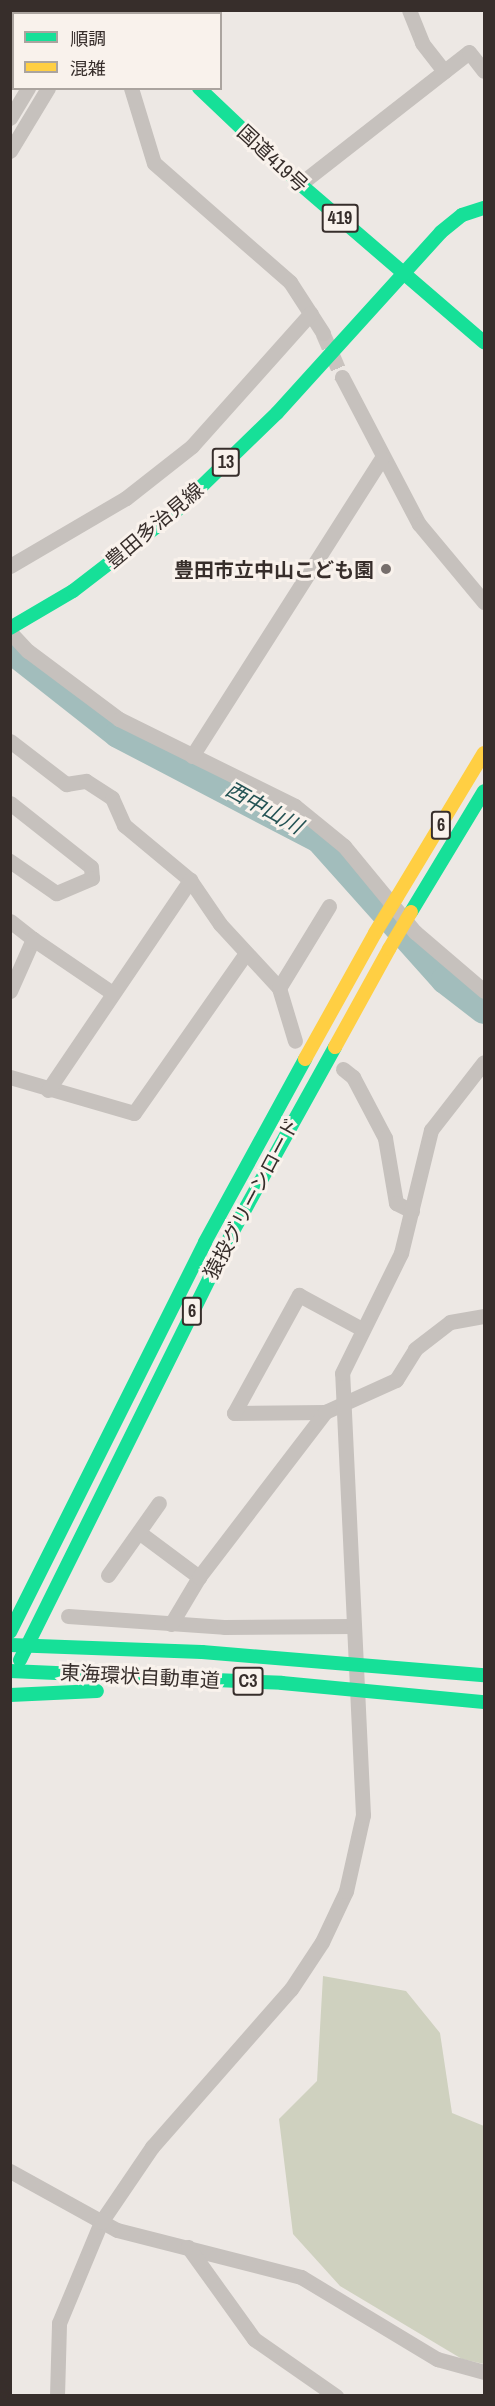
<!DOCTYPE html>
<html>
<head>
<meta charset="utf-8">
<style>
  body { margin:0 }
  #map { position:relative; width:495px; height:2406px; overflow:hidden; background:#ede8e4; font-family:"Archivo Narrow","Noto Sans JP",sans-serif }
  div>[style] { position:absolute }
  [style*='--x'] { left:calc(var(--x)*1px); top:calc(var(--y)*1px); width:calc(var(--w)*1px); rotate:calc(var(--a)*1deg) }
  .green>* { inset:0; background:#cfd1bf }
  .river>* { height:28px; margin:-14px; padding:0 14px; transform-origin:14px; border-radius:14px; background:#a2bdbc }
  .street-tunnel>* { height:15px; margin-top:-7.5px; transform-origin:0; background:repeating-linear-gradient(90deg,#c9c3bf 0 15px,transparent 0 23px) }
  .street>* { height:15px; margin:-7.5px; padding:0 7.5px; transform-origin:7.5px; border-radius:7.5px; background:#c6c1bd }
  .fast>* { height:14px; margin:-7px; padding:0 7px; transform-origin:7px; border-radius:7px; background:#16e098 }
  .slow>* { height:14px; margin:-7px; padding:0 7px; transform-origin:7px; border-radius:7px; background:#ffcf43 }
  .fast-bridge>* { height:14px; margin:-7px; padding:0 7px; transform-origin:7px; border-radius:7px; background:#16e098 }
  .slow-bridge>* { height:14px; margin:-7px; padding:0 7px; transform-origin:7px; border-radius:7px; background:#ffcf43 }
  .dots>* { width:16px; height:16px; translate:-50% -50%; box-sizing:border-box; border:3px solid #f9f2ec; border-radius:50% }
  span { translate:-50% -50%; white-space:nowrap; text-align:center; line-height:1.15; -webkit-text-stroke:6px #f9f2ec; paint-order:stroke }
  .shield-label span { padding:2px 4px; background:#f9f2ec; border:2px solid; border-radius:4px; -webkit-text-stroke-width:0 }
  .shield-label { font-size:18px; color:#372e2b; font-weight:700 }
  .street-label { font-size:20px; color:#372e2b }
  .poi-label { font-size:20px; color:#372e2b; font-weight:700 }
  .right { translate:-100% -50%; text-align:right }
  .water-label { font-size:21px; color:#245354; font-style:italic }
  .frame { position:absolute; inset:0; border:12px solid #372e2b; pointer-events:none }
  .legend { position:absolute; left:12px; top:12px; width:210px; height:78px; box-sizing:border-box; background:#f9f2ec; border:2px solid #aba49f; margin:0; padding:8px 10px; list-style:none; font-size:18px; color:#372e2b }
  .legend li { display:flex; align-items:center; gap:12px; height:30px }
  .legend b { width:30px; border:2px solid #aba49f }
</style>
</head>
<body>
<div id="map">
  <div class="green">
    <i style="clip-path:polygon(323px 1976px,406px 1991px,440px 2033px,452px 2113px,484px 2126px,484px 2364px,462px 2359px,340px 2286px,293px 2234px,279px 2119px,317px 2081px)"></i>
  </div>
  <div class="river">
    <i style="--x:10;--y:649;--w:137;--a:38.2"></i>
    <i style="--x:118;--y:734;--w:227;--a:27.6"></i>
    <i style="--x:319;--y:839;--w:189;--a:48.2"></i>
    <i style="--x:445;--y:980;--w:49;--a:37.6"></i>
  </div>
  <div class="street-tunnel">
    <i style="--x:323;--y:333;--w:48;--a:66.6"></i>
  </div>
  <div class="street">
    <i style="--x:77;--y:10;--w:4;--a:63"></i>
    <i style="--x:409;--y:10;--w:35;--a:68"></i>
    <i style="--x:422;--y:43;--w:36;--a:52"></i>
    <i style="--x:131;--y:88;--w:78;--a:73"></i>
    <i style="--x:154;--y:163;--w:181;--a:41.2"></i>
    <i style="--x:290;--y:282;--w:61;--a:57.1"></i>
    <i style="--x:10;--y:118;--w:35;--a:-59"></i>
    <i style="--x:10;--y:151;--w:74;--a:-58.9"></i>
    <i style="--x:300;--y:184;--w:214;--a:-38"></i>
    <i style="--x:469;--y:52;--w:24;--a:52"></i>
    <i style="--x:342;--y:377;--w:166;--a:62.4"></i>
    <i style="--x:419;--y:524;--w:102;--a:50.2"></i>
    <i style="--x:10;--y:566;--w:134;--a:-30.4"></i>
    <i style="--x:126;--y:498;--w:84;--a:-38.2"></i>
    <i style="--x:192;--y:446;--w:178;--a:-48.2"></i>
    <i style="--x:10;--y:632;--w:26;--a:47"></i>
    <i style="--x:28;--y:651;--w:114;--a:36.8"></i>
    <i style="--x:119;--y:719;--w:196;--a:26.3"></i>
    <i style="--x:295;--y:806;--w:63;--a:39.2"></i>
    <i style="--x:344;--y:846;--w:112;--a:50.5"></i>
    <i style="--x:415;--y:932;--w:91;--a:40.5"></i>
    <i style="--x:10;--y:741;--w:71;--a:37.5"></i>
    <i style="--x:66;--y:784;--w:20;--a:-9"></i>
    <i style="--x:86;--y:781;--w:31;--a:33"></i>
    <i style="--x:112;--y:798;--w:30;--a:66"></i>
    <i style="--x:124;--y:825;--w:86;--a:39.8"></i>
    <i style="--x:190;--y:880;--w:53;--a:55.7"></i>
    <i style="--x:220;--y:924;--w:87;--a:47.3"></i>
    <i style="--x:279;--y:988;--w:55;--a:73.2"></i>
    <i style="--x:192;--y:756;--w:353;--a:-57.5"></i>
    <i style="--x:10;--y:803;--w:103;--a:38.3"></i>
    <i style="--x:91;--y:867;--w:11;--a:85"></i>
    <i style="--x:92;--y:878;--w:39;--a:157"></i>
    <i style="--x:56;--y:893;--w:56;--a:-145.2"></i>
    <i style="--x:10;--y:921;--w:29;--a:38"></i>
    <i style="--x:279;--y:988;--w:96;--a:-58.6"></i>
    <i style="--x:10;--y:991;--w:57;--a:-66.1"></i>
    <i style="--x:33;--y:939;--w:94;--a:34.2"></i>
    <i style="--x:343;--y:1069;--w:13;--a:39"></i>
    <i style="--x:353;--y:1077;--w:69;--a:62.3"></i>
    <i style="--x:385;--y:1138;--w:66;--a:80.4"></i>
    <i style="--x:396;--y:1203;--w:18;--a:27"></i>
    <i style="--x:10;--y:1077;--w:129;--a:16.2"></i>
    <i style="--x:134;--y:1113;--w:195;--a:-55"></i>
    <i style="--x:48;--y:1090;--w:254;--a:-55.9"></i>
    <i style="--x:325;--y:1412;--w:91;--a:179.4"></i>
    <i style="--x:234;--y:1413;--w:135;--a:-61.2"></i>
    <i style="--x:299;--y:1295;--w:72;--a:28.4"></i>
    <i style="--x:140;--y:1533;--w:74;--a:36.7"></i>
    <i style="--x:108;--y:1575;--w:88;--a:-54.7"></i>
    <i style="--x:68;--y:1616;--w:156;--a:4"></i>
    <i style="--x:224;--y:1627;--w:129;--a:-0.4"></i>
    <i style="--x:171;--y:1624;--w:55;--a:-59.2"></i>
    <i style="--x:199;--y:1577;--w:208;--a:-52.6"></i>
    <i style="--x:325;--y:1412;--w:78;--a:-24.3"></i>
    <i style="--x:396;--y:1380;--w:36;--a:-58"></i>
    <i style="--x:415;--y:1349;--w:44;--a:-37.6"></i>
    <i style="--x:450;--y:1322;--w:35;--a:-10"></i>
    <i style="--x:10;--y:2171;--w:122;--a:28.9"></i>
    <i style="--x:117;--y:2230;--w:190;--a:14.3"></i>
    <i style="--x:301;--y:2277;--w:159;--a:31.1"></i>
    <i style="--x:437;--y:2359;--w:49;--a:15.5"></i>
    <i style="--x:188;--y:2247;--w:113;--a:54.3"></i>
    <i style="--x:254;--y:2339;--w:100;--a:34.8"></i>
    <i style="--x:57;--y:2396;--w:73;--a:-88.4"></i>
    <i style="--x:59;--y:2323;--w:109;--a:-67.4"></i>
    <i style="--x:101;--y:2222;--w:91;--a:-55.8"></i>
    <i style="--x:152;--y:2147;--w:210;--a:-48.7"></i>
    <i style="--x:291;--y:1989;--w:56;--a:-56.6"></i>
    <i style="--x:322;--y:1942;--w:56;--a:-64.8"></i>
    <i style="--x:346;--y:1891;--w:78;--a:-77.4"></i>
    <i style="--x:363;--y:1815;--w:442;--a:-92.7"></i>
    <i style="--x:342;--y:1373;--w:134;--a:-63.8"></i>
    <i style="--x:401;--y:1253;--w:127;--a:-76.3"></i>
    <i style="--x:431;--y:1130;--w:86;--a:-52.1"></i>
  </div>
  <div class="fast">
    <i style="--x:118;--y:10;--w:5;--a:53"></i>
    <i style="--x:199;--y:88;--w:139;--a:43.5"></i>
    <i style="--x:300;--y:184;--w:243;--a:40.7"></i>
    <i style="--x:10;--y:628;--w:73;--a:-30.4"></i>
    <i style="--x:73;--y:591;--w:126;--a:-37.6"></i>
    <i style="--x:173;--y:514;--w:145;--a:-44.2"></i>
    <i style="--x:277;--y:413;--w:244;--a:-47.8"></i>
    <i style="--x:441;--y:232;--w:27;--a:-39"></i>
    <i style="--x:462;--y:215;--w:23;--a:-18"></i>
    <i style="--x:411;--y:912;--w:141;--a:-58.9"></i>
    <i style="--x:10;--y:1632;--w:436;--a:-63.4"></i>
    <i style="--x:205;--y:1242;--w:209;--a:-61.3"></i>
    <i style="--x:20;--y:1660;--w:479;--a:-63.6"></i>
    <i style="--x:233;--y:1231;--w:210;--a:-61"></i>
  </div>
  <div class="slow">
    <i style="--x:397;--y:897;--w:168;--a:-58.9"></i>
    <i style="--x:335;--y:1047;--w:112;--a:-61.1"></i>
    <i style="--x:305;--y:1059;--w:144;--a:-60.9"></i>
  </div>
  <div class="fast-bridge">
    <i style="--x:10;--y:1645;--w:192;--a:2.1"></i>
    <i style="--x:202;--y:1652;--w:283;--a:4.7"></i>
    <i style="--x:10;--y:1671;--w:272;--a:2.5"></i>
    <i style="--x:282;--y:1683;--w:203;--a:5.4"></i>
    <i style="--x:10;--y:1695;--w:87;--a:-2.6"></i>
  </div>
  <div class="slow-bridge">
    <i style="--x:375;--y:933;--w:42;--a:-58.6"></i>
    <i style="--x:389;--y:949;--w:43;--a:-59.3"></i>
  </div>
  <div class="dots">
    <i style="left:386px;top:569px;background:#776f6c"></i>
  </div>
  <div class="shield-label">
    <span style="left:340px;top:218px">419</span>
    <span style="left:226px;top:462px">13</span>
    <span style="left:441px;top:825px">6</span>
    <span style="left:192px;top:1311px">6</span>
    <span style="left:248px;top:1681px">C3</span>
  </div>
  <div class="street-label">
    <span style="left:273px;top:158px;rotate:43deg">国道419号</span>
    <span style="left:154px;top:525px;rotate:-40deg">豊田多治見線</span>
    <span style="left:251px;top:1198px;rotate:-62deg">猿投グリーンロード</span>
    <span style="left:140px;top:1676px;rotate:3deg">東海環状自動車道</span>
  </div>
  <div class="poi-label">
    <span class="right" style="left:374px;top:569px">豊田市立中山こども園</span>
  </div>
  <div class="water-label">
    <span style="left:264px;top:808px;rotate:29deg">西中山川</span>
  </div>
  <div class="frame"></div>
  <ul class="legend">
  <li><b style="height:8px;background:#16e098"></b>順調</li>
  <li><b style="height:8px;background:#ffcf43"></b>混雑</li>
  </ul>
</div>
</body>
</html>
